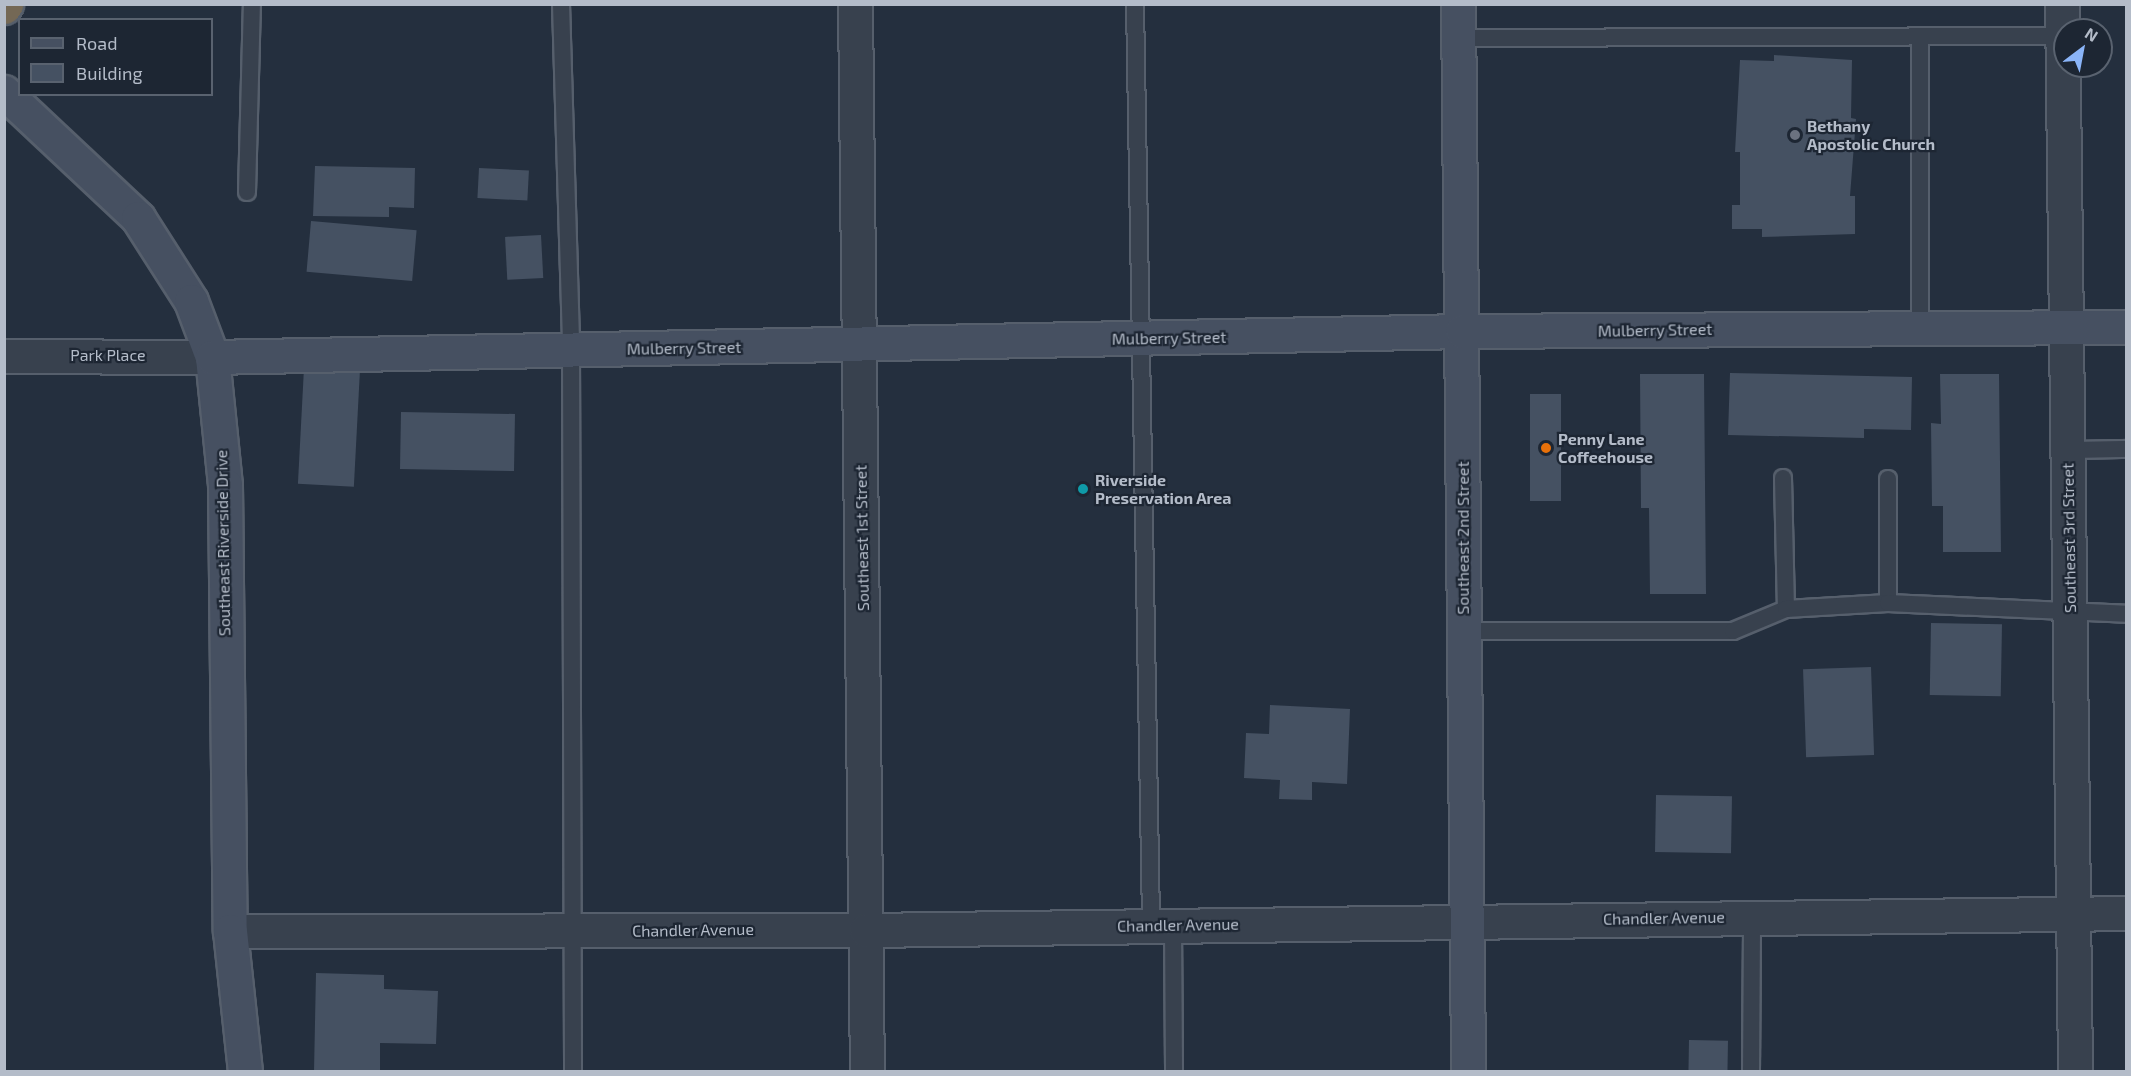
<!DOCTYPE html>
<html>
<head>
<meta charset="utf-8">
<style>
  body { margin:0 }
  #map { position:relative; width:2131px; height:1076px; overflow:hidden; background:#242f3e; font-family:"Exo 2",sans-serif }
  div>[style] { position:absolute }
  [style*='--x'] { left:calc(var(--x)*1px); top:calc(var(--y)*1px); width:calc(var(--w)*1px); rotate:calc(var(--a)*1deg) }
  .building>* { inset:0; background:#455162; transform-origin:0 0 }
  .roads { filter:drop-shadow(2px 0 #565f6c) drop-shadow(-2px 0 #565f6c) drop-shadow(0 2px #565f6c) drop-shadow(0 -2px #565f6c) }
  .lane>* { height:16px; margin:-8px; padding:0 8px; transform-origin:8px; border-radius:8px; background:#38414e }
  .street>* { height:33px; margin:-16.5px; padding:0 16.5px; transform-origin:16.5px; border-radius:16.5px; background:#38414e }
  .secondary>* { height:33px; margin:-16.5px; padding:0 16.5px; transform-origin:16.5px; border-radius:16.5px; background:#465061 }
  .highway>* { height:33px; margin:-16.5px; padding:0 16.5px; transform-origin:16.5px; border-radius:16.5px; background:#746855 }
  .dots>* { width:16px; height:16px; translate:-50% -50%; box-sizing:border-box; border:3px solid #1d2633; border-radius:50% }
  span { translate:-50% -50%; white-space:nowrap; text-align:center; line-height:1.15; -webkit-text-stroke:4.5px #1d2633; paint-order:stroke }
  .poi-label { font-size:16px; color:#b4bcc9; font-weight:700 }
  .left { translate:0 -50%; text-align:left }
  .street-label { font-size:16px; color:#b4bcc9 }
  .frame { position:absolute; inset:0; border:6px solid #b4bcc9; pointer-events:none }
  .legend { position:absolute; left:18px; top:18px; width:195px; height:78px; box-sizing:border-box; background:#1d2633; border:2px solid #59626f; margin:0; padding:8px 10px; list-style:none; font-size:18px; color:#b4bcc9 }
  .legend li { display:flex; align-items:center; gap:12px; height:30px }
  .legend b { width:30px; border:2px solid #59626f }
  .north { position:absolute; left:2053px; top:18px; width:60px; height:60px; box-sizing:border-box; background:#1d2633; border:2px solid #59626f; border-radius:50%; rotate:32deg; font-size:16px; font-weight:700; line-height:24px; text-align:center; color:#b4bcc9 }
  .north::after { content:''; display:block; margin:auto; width:21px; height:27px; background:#8ab4f8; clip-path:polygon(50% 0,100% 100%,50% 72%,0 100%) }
</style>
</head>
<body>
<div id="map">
  <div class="building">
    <i style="clip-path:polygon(1774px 55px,1852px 60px,1851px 118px,1856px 119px,1850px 196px,1855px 196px,1855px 234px,1762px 237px,1762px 229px,1732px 229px,1732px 205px,1740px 205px,1740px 152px,1735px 152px,1740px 60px,1774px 61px)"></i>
    <i style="clip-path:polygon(315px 166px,415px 168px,414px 208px,389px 207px,389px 217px,313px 216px)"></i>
    <i style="left:479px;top:168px;width:50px;height:30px;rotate:3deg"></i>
    <i style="left:311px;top:221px;width:106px;height:51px;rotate:5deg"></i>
    <i style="left:541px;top:235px;width:43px;height:36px;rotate:87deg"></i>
    <i style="left:304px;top:368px;width:56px;height:116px;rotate:3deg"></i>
    <i style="clip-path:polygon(1730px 373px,1912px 377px,1911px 430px,1864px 429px,1864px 438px,1728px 435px)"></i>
    <i style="clip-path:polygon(1640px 374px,1704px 374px,1706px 594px,1650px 594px,1649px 508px,1641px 508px)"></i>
    <i style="clip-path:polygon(1940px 374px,1999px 374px,2001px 552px,1943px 552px,1943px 506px,1932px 506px,1931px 423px,1941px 424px)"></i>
    <i style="left:1530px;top:394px;width:31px;height:107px"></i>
    <i style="left:401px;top:412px;width:114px;height:57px;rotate:1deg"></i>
    <i style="left:1931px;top:623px;width:71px;height:72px;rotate:1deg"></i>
    <i style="left:1871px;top:667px;width:88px;height:68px;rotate:88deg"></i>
    <i style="clip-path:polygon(1270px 705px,1350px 709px,1347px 784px,1312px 782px,1312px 800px,1279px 799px,1280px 780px,1244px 778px,1246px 733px,1269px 734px)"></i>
    <i style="left:1656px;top:795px;width:76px;height:57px;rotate:1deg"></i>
    <i style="clip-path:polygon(316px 973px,384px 975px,384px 989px,438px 991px,436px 1044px,380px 1043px,380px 1072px,314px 1072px)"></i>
    <i style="left:1689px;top:1040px;width:39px;height:32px;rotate:1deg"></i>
  </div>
  <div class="roads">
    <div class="lane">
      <i style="--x:561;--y:4;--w:345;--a:88.3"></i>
      <i style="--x:571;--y:349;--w:723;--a:89.84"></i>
      <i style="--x:1135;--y:4;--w:921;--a:89"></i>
      <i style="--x:1920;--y:37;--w:290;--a:90"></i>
      <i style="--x:1458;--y:38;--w:605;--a:-0.19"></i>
      <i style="--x:247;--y:192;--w:188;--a:-88.5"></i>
      <i style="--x:2068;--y:450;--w:58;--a:-1"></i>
      <i style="--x:1783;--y:478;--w:131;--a:88.7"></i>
      <i style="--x:1888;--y:603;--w:124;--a:-90"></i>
      <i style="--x:1464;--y:631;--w:269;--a:0"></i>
      <i style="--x:1733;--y:631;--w:57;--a:-22.5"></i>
      <i style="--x:1786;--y:609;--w:102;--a:-3.4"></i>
      <i style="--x:1888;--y:603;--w:238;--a:2.6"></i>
      <i style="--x:1173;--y:925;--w:147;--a:89.6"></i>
      <i style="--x:1751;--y:1072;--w:155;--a:-89.6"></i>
    </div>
    <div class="street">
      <i style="--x:855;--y:4;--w:1068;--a:89.36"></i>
      <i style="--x:2062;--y:4;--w:1068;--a:89.3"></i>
      <i style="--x:4;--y:356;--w:208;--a:0.3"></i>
      <i style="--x:230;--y:931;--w:636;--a:-0.09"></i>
      <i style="--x:866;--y:930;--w:1260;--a:-0.77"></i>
    </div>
    <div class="secondary">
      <i style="--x:1458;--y:4;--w:1068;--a:89.46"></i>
      <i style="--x:4;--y:92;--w:184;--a:43.2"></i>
      <i style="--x:138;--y:218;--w:98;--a:57.4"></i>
      <i style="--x:191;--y:301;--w:60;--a:69.4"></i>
      <i style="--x:212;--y:357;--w:129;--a:84.2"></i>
      <i style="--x:225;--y:485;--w:446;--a:89.4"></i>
      <i style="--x:230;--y:931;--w:142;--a:83.9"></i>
      <i style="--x:212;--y:357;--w:1250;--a:-1.19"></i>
      <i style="--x:1462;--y:331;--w:664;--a:-0.35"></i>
    </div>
    <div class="highway">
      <i style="--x:4;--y:7;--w:4;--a:-56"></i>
    </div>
  </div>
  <div class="dots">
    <i style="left:1795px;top:135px;background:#6b7280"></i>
    <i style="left:1546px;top:448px;background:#e8710a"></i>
    <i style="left:1083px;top:489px;background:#0f9aa8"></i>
  </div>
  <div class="poi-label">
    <span class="left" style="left:1807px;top:135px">Bethany<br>Apostolic Church</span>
    <span class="left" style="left:1558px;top:448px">Penny Lane<br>Coffeehouse</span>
    <span class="left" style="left:1095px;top:489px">Riverside<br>Preservation Area</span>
  </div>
  <div class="street-label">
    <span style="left:1655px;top:330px;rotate:-1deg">Mulberry Street</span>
    <span style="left:1169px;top:338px;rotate:-1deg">Mulberry Street</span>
    <span style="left:684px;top:348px;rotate:-1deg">Mulberry Street</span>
    <span style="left:108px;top:355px">Park Place</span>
    <span style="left:862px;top:538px;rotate:-91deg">Southeast 1st Street</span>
    <span style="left:1463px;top:538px;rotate:-90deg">Southeast 2nd Street</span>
    <span style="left:2069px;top:538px;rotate:-91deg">Southeast 3rd Street</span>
    <span style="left:223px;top:543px;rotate:-91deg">Southeast Riverside Drive</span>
    <span style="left:1664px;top:918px;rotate:-1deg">Chandler Avenue</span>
    <span style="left:1178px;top:925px;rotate:-1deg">Chandler Avenue</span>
    <span style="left:693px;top:930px;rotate:-1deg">Chandler Avenue</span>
  </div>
  <div class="frame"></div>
  <ul class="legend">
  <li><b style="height:8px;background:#465061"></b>Road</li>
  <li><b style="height:16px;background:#455162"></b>Building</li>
  </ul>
  <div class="north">N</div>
</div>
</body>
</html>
